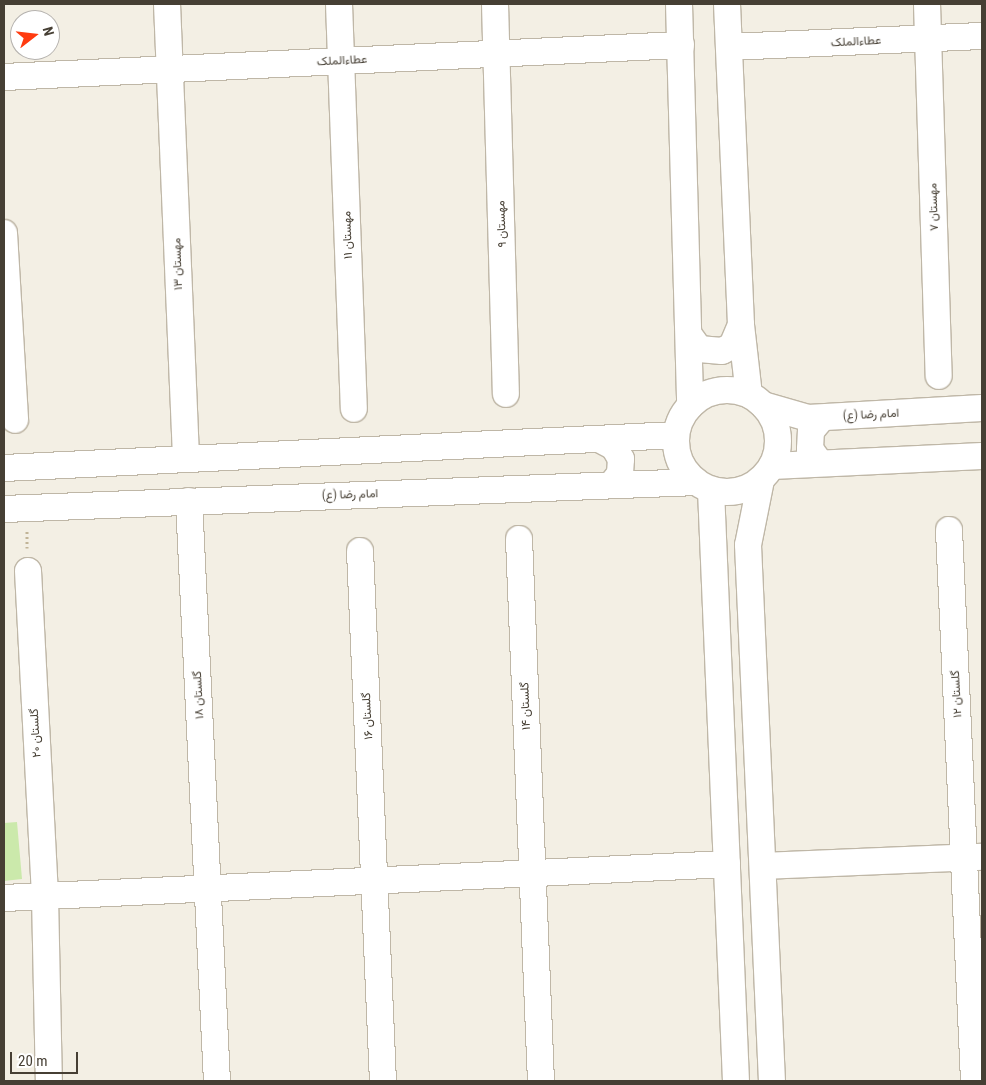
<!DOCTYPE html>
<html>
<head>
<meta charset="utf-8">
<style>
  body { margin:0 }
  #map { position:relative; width:986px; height:1085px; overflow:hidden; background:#f3efe4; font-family:"Roboto Condensed",Vazirmatn,sans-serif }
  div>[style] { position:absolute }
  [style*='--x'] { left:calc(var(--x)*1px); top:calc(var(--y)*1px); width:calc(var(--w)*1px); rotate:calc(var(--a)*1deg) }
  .green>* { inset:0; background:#cbe9ab }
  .path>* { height:3px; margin-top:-1.5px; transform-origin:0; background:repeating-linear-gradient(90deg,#c1b497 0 2.5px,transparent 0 5px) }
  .roads { filter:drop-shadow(1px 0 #bfb7a7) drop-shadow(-1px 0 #bfb7a7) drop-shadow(0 1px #bfb7a7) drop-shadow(0 -1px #bfb7a7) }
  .minor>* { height:26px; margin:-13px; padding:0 13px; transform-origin:13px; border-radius:13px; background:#fff }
  .minor>.ring { margin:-13px; padding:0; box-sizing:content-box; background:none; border:26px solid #fff; border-radius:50% }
  span { translate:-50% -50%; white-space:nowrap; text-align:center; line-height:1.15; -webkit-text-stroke:4px #fff; paint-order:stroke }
  .street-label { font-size:12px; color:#463f34 }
  .frame { position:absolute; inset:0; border:5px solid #463f34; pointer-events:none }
  .north { position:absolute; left:10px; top:10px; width:50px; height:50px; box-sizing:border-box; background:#fff; border:1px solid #b5b2ae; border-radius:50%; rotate:74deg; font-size:14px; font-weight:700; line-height:20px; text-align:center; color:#463f34 }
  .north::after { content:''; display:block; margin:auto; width:18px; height:22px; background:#ff3b10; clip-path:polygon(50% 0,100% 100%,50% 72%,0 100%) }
  .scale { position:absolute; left:10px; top:1052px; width:68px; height:22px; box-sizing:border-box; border:2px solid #463f34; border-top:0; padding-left:6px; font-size:15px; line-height:18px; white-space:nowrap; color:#463f34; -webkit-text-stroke:4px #fff; paint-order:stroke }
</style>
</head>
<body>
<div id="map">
  <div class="green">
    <i style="clip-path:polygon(17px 822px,22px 879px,4px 881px,4px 823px)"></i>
  </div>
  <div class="path">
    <i style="--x:27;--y:531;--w:17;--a:90"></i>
  </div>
  <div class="roads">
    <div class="minor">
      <i style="--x:167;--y:4;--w:455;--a:87.6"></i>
      <i style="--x:339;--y:4;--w:405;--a:87.9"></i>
      <i style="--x:495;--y:4;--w:390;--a:88.4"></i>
      <i style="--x:679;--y:4;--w:402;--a:88.4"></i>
      <i style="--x:727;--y:4;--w:321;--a:87.5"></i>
      <i style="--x:741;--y:325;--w:70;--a:83.5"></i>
      <i style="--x:927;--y:4;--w:372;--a:88.2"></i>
      <i style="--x:729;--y:47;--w:253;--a:-2.5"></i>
      <i style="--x:4;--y:77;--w:678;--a:-2.71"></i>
      <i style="--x:4;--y:233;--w:187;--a:86.6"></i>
      <i style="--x:689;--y:335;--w:17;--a:54"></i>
      <i style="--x:699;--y:349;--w:23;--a:5"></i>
      <i style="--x:722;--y:351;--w:11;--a:-27"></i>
      <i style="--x:732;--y:346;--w:23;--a:-67"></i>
      <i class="ring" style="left:676px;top:390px;width:76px;height:76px"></i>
      <i style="--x:763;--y:405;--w:47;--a:16.1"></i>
      <i style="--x:808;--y:418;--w:174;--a:-3.3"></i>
      <i style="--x:601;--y:440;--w:15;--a:28"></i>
      <i style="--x:614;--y:447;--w:14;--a:60"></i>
      <i style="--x:621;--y:459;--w:15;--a:94"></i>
      <i style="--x:620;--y:474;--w:14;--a:129"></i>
      <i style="--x:820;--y:463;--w:17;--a:-126"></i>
      <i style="--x:810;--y:449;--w:18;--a:-87"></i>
      <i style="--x:811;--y:431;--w:17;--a:-50"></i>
      <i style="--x:772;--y:466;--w:210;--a:-2.7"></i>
      <i style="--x:4;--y:468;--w:673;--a:-2.81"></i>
      <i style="--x:761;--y:480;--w:66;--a:101.3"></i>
      <i style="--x:748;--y:545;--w:537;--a:87.44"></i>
      <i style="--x:711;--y:490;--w:592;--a:87.58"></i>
      <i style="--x:189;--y:501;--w:581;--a:87.24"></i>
      <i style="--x:4;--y:509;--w:693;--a:-2.23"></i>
      <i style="--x:949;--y:530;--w:552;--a:87.4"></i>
      <i style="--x:519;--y:539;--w:542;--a:87.68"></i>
      <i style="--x:360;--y:551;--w:530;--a:87.52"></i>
      <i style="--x:28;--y:571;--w:325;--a:87"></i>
      <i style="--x:45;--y:896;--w:185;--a:88.8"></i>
      <i style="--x:763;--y:866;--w:219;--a:-2.4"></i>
      <i style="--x:4;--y:898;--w:724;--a:-2.69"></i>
    </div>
  </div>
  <div class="street-label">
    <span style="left:856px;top:42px;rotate:-3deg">عطاءالملک</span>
    <span style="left:342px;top:61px;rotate:-3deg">عطاءالملک</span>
    <span style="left:934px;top:207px;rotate:-92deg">مهستان ۷</span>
    <span style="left:502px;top:224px;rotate:-92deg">مهستان ۹</span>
    <span style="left:348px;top:235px;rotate:-92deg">مهستان ۱۱</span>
    <span style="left:178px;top:264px;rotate:-92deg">مهستان ۱۳</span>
    <span style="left:871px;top:415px;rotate:-3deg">امام رضا (ع)</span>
    <span style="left:350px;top:495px;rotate:-2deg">امام رضا (ع)</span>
    <span style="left:957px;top:694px;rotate:-93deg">گلستان ۱۲</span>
    <span style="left:199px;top:695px;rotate:-93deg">گلستان ۱۸</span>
    <span style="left:526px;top:706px;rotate:-92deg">گلستان ۱۴</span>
    <span style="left:368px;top:716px;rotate:-93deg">گلستان ۱۶</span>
    <span style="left:36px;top:733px;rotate:-93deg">گلستان ۲۰</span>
  </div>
  <div class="frame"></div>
  <div class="north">N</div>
  <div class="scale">20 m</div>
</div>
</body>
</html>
